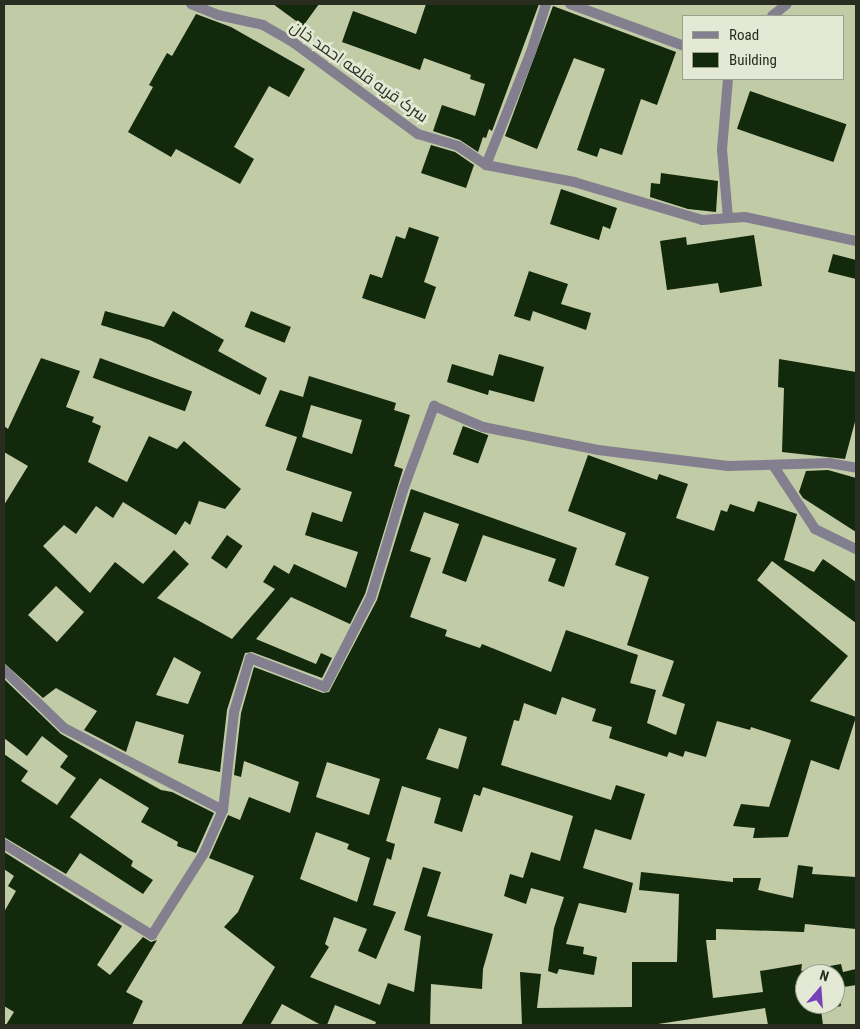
<!DOCTYPE html>
<html>
<head>
<meta charset="utf-8">
<style>
  body { margin:0 }
  #map { position:relative; width:860px; height:1029px; overflow:hidden; background:#c1cba6; font-family:"Roboto Condensed",Cairo,sans-serif }
  div>[style] { position:absolute }
  [style*='--x'] { left:calc(var(--x)*1px); top:calc(var(--y)*1px); width:calc(var(--w)*1px); rotate:calc(var(--a)*1deg) }
  .building>* { inset:0; background:#12290b; transform-origin:0 0 }
  .minor>* { height:10px; margin:-5px; padding:0 5px; transform-origin:5px; border-radius:5px; background:#837f8e }
  .tertiary>* { height:10px; margin:-5px; padding:0 5px; transform-origin:5px; border-radius:5px; background:#837f8e }
  span { translate:-50% -50%; white-space:nowrap; text-align:center; line-height:1.15; -webkit-text-stroke:5px #e4e9d6; paint-order:stroke }
  .street-label { font-size:16px; color:#292d1f }
  .frame { position:absolute; inset:0; border:5px solid #292d1f; pointer-events:none }
  .legend { position:absolute; left:682px; top:15px; width:162px; height:65px; box-sizing:border-box; background:#e4e9d6; border:1px solid #999e8d; margin:0; padding:6px 9px; list-style:none; font-size:15px; color:#292d1f }
  .legend li { display:flex; align-items:center; gap:10px; height:25px }
  .legend b { width:25px; border:1px solid #999e8d }
  .north { position:absolute; left:795px; top:964px; width:50px; height:50px; box-sizing:border-box; background:#e4e9d6; border:1px solid #999e8d; border-radius:50%; rotate:18deg; font-size:14px; font-weight:700; line-height:20px; text-align:center; color:#292d1f }
  .north::after { content:''; display:block; margin:auto; width:18px; height:22px; background:#7542ba; clip-path:polygon(50% 0,100% 100%,50% 72%,0 100%) }
</style>
</head>
<body>
<div id="map">
  <div class="building">
    <i style="clip-path:polygon(273px 4px,319px 4px,303px 26px)"></i>
    <i style="clip-path:polygon(426px 4px,539px 4px,492px 131px,489px 129px,486px 138px,483px 137px,478px 152px,460px 140px,433px 131px,442px 105px,475px 116px,485px 84px,470px 79px,471px 75px,424px 58px,420px 70px,342px 42px,353px 11px,416px 34px)"></i>
    <i style="clip-path:polygon(553px 6px,676px 52px,657px 105px,641px 99px,622px 155px,600px 148px,597px 157px,577px 150px,605px 69px,574px 58px,537px 149px,505px 136px)"></i>
    <i style="clip-path:polygon(196px 14px,231px 27px,305px 69px,289px 97px,269px 86px,234px 147px,254px 159px,240px 184px,176px 149px,171px 157px,128px 132px,153px 87px,149px 85px,167px 53px,172px 56px)"></i>
    <i style="left:750px;top:91px;width:102px;height:40px;rotate:19deg"></i>
    <i style="clip-path:polygon(431px 145px,455px 152px,474px 165px,466px 188px,421px 173px)"></i>
    <i style="clip-path:polygon(661px 173px,718px 181px,716px 212px,688px 209px,650px 197px,651px 183px,660px 184px)"></i>
    <i style="clip-path:polygon(561px 189px,617px 208px,610px 229px,603px 226px,599px 240px,550px 224px)"></i>
    <i style="clip-path:polygon(409px 227px,439px 237px,424px 282px,436px 287px,425px 319px,362px 298px,370px 274px,382px 278px,396px 236px,405px 239px)"></i>
    <i style="clip-path:polygon(754px 235px,762px 286px,720px 293px,718px 283px,667px 290px,660px 241px,686px 237px,687px 245px)"></i>
    <i style="clip-path:polygon(833px 254px,856px 260px,856px 279px,828px 272px)"></i>
    <i style="clip-path:polygon(529px 271px,568px 284px,561px 304px,591px 313px,586px 330px,533px 311px,530px 321px,514px 316px)"></i>
    <i style="clip-path:polygon(105px 311px,164px 327px,173px 311px,224px 340px,218px 351px,267px 378px,260px 395px,150px 340px,101px 325px)"></i>
    <i style="left:251px;top:311px;width:43px;height:17px;rotate:22deg"></i>
    <i style="clip-path:polygon(499px 354px,544px 367px,534px 402px,489px 390px,488px 395px,447px 382px,452px 364px,493px 376px)"></i>
    <i style="clip-path:polygon(evenodd,41px 358px,80px 371px,66px 407px,94px 417px,92px 422px,101px 426px,88px 462px,127px 482px,149px 436px,177px 449px,184px 441px,241px 489px,225px 509px,199px 501px,190px 525px,185px 521px,176px 535px,123px 502px,113px 518px,96px 506px,76px 534px,64px 525px,43px 546px,90px 593px,115px 562px,143px 584px,174px 550px,189px 564px,157px 598px,232px 639px,275px 589px,263px 582px,274px 565px,289px 574px,294px 564px,346px 588px,358px 552px,305px 535px,312px 512px,342px 522px,352px 492px,286px 470px,297px 437px,265px 426px,280px 390px,303px 397px,309px 376px,396px 403px,394px 410px,410px 415px,394px 466px,403px 469px,365px 594px,350px 624px,291px 597px,256px 639px,316px 664px,321px 653px,332px 658px,322px 678px,252px 652px,245px 653px,227px 710px,220px 772px,178px 763px,184px 735px,136px 721px,126px 752px,84px 730px,97px 711px,56px 688px,43px 698px,4px 663px,4px 505px,28px 466px,4px 452px,4px 426px,8px 429px,41px 358px,311px 405px,362px 420px,352px 454px,302px 437px,311px 405px,41px 358px,56px 586px,84px 612px,57px 642px,28px 615px,56px 586px,41px 358px,174px 657px,201px 672px,188px 704px,156px 695px,174px 657px)"></i>
    <i style="left:100px;top:358px;width:98px;height:21px;rotate:20deg"></i>
    <i style="clip-path:polygon(779px 359px,856px 372px,856px 418px,845px 459px,782px 452px,784px 388px,778px 387px)"></i>
    <i style="left:463px;top:426px;width:27px;height:30px;rotate:20deg"></i>
    <i style="clip-path:polygon(evenodd,588px 455px,657px 480px,659px 474px,688px 484px,676px 518px,714px 531px,721px 510px,727px 512px,730px 504px,754px 512px,758px 501px,797px 514px,784px 560px,814px 572px,823px 559px,856px 582px,856px 623px,772px 561px,757px 580px,848px 656px,810px 701px,856px 717px,839px 770px,811px 760px,788px 837px,753px 838px,755px 828px,733px 826px,741px 804px,769px 807px,791px 740px,751px 727px,750px 730px,717px 721px,706px 757px,685px 751px,683px 757px,669px 752px,667px 757px,609px 738px,612px 727px,592px 721px,596px 709px,562px 697px,556px 715px,524px 703px,519px 721px,514px 720px,501px 765px,611px 800px,616px 785px,645px 794px,631px 840px,595px 829px,583px 868px,633px 883px,626px 913px,579px 903px,566px 944px,584px 947px,583px 954px,597px 957px,594px 975px,559px 969px,557px 974px,548px 971px,554px 928px,564px 897px,531px 888px,526px 904px,504px 896px,510px 874px,523px 878px,531px 852px,560px 861px,573px 816px,483px 787px,480px 796px,474px 794px,462px 832px,434px 823px,441px 798px,402px 786px,386px 841px,395px 844px,391px 860px,387px 858px,373px 905px,396px 912px,376px 959px,358px 951px,367px 929px,334px 917px,325px 944px,329px 947px,310px 977px,380px 1005px,388px 983px,414px 992px,421px 936px,404px 930px,423px 867px,441px 872px,427px 916px,493px 934px,483px 969px,482px 989px,431px 984px,430px 1025px,375px 1025px,376px 1022px,335px 1005px,327px 1025px,321px 1025px,282px 1004px,270px 1025px,241px 1025px,275px 967px,224px 927px,238px 912px,254px 876px,209px 858px,228px 815px,240px 820px,249px 797px,290px 813px,299px 782px,244px 761px,241px 777px,234px 775px,241px 713px,254px 667px,323px 693px,329px 692px,377px 600px,411px 489px,577px 548px,564px 587px,548px 581px,556px 559px,483px 535px,466px 582px,442px 573px,459px 524px,424px 512px,410px 551px,431px 558px,410px 617px,447px 630px,445px 636px,480px 648px,482px 644px,551px 672px,566px 630px,638px 655px,630px 683px,656px 690px,647px 723px,676px 735px,685px 704px,662px 696px,674px 661px,627px 645px,649px 577px,615px 565px,626px 533px,568px 511px,588px 455px,439px 728px,467px 737px,458px 769px,426px 759px,439px 728px,588px 455px,327px 762px,380px 779px,369px 815px,316px 797px,327px 762px,588px 455px,316px 832px,349px 844px,347px 849px,370px 858px,357px 902px,300px 879px,316px 832px)"></i>
    <i style="clip-path:polygon(828px 470px,856px 478px,856px 532px,803px 498px,799px 492px,806px 471px)"></i>
    <i style="left:227px;top:535px;width:19px;height:28px;rotate:35deg"></i>
    <i style="clip-path:polygon(4px 679px,61px 734px,161px 790px,172px 792px,214px 813px,196px 853px,177px 846px,178px 842px,141px 822px,149px 808px,100px 778px,70px 817px,133px 861px,131px 866px,153px 880px,143px 894px,80px 853px,66px 874px,4px 837px,4px 754px,28px 771px,21px 781px,57px 805px,76px 778px,60px 767px,68px 756px,42px 736px,27px 756px,4px 738px)"></i>
    <i style="clip-path:polygon(4px 852px,122px 926px,97px 965px,110px 975px,143px 937px,151px 942px,157px 940px,126px 992px,143px 1001px,132px 1025px,6px 1025px,14px 1012px,4px 1006px,4px 912px,16px 891px,8px 886px,14px 876px,4px 869px)"></i>
    <i style="clip-path:polygon(evenodd,798px 865px,813px 867px,812px 874px,856px 877px,856px 929px,805px 924px,804px 932px,716px 929px,716px 940px,706px 940px,713px 998px,763px 992px,760px 971px,802px 964px,801px 971px,841px 964px,843px 972px,856px 969px,856px 985px,838px 988px,841px 1006px,821px 1010px,823px 1025px,768px 1025px,765px 1008px,651px 1025px,522px 1025px,520px 972px,541px 974px,537px 1008px,632px 1007px,632px 962px,677px 962px,679px 894px,639px 890px,641px 872px,733px 882px,733px 878px,761px 878px,758px 890px,793px 898px,798px 865px,805px 974px,835px 974px,835px 1004px,805px 1004px,805px 974px)"></i>
  </div>
  <div class="minor">
    <i style="--x:570;--y:4;--w:121;--a:20.2"></i>
    <i style="--x:772;--y:16;--w:19;--a:-39"></i>
    <i style="--x:486;--y:165;--w:90;--a:10.9"></i>
    <i style="--x:574;--y:182;--w:134;--a:16.5"></i>
    <i style="--x:702;--y:220;--w:43;--a:-4"></i>
    <i style="--x:745;--y:217;--w:114;--a:12.2"></i>
    <i style="--x:728;--y:218;--w:68;--a:-95"></i>
    <i style="--x:722;--y:150;--w:71;--a:-85.2"></i>
    <i style="--x:773;--y:465;--w:77;--a:56.7"></i>
    <i style="--x:815;--y:529;--w:46;--a:26"></i>
    <i style="--x:4;--y:670;--w:83;--a:44"></i>
    <i style="--x:64;--y:728;--w:179;--a:27.3"></i>
    <i style="--x:4;--y:844;--w:174;--a:31.6"></i>
    <i style="--x:152;--y:935;--w:97;--a:-57.6"></i>
    <i style="--x:204;--y:853;--w:47;--a:-66.2"></i>
    <i style="--x:223;--y:810;--w:99;--a:-83.6"></i>
    <i style="--x:234;--y:712;--w:56;--a:-73.5"></i>
    <i style="--x:250;--y:658;--w:80;--a:21.1"></i>
    <i style="--x:325;--y:687;--w:101;--a:-62.9"></i>
    <i style="--x:371;--y:597;--w:112;--a:-73.3"></i>
    <i style="--x:403;--y:490;--w:90;--a:-69.7"></i>
    <i style="--x:434;--y:406;--w:53;--a:23.2"></i>
    <i style="--x:483;--y:427;--w:117;--a:11.3"></i>
    <i style="--x:598;--y:450;--w:131;--a:7"></i>
    <i style="--x:728;--y:466;--w:101;--a:-1.7"></i>
    <i style="--x:829;--y:463;--w:27;--a:10"></i>
  </div>
  <div class="tertiary">
    <i style="--x:191;--y:4;--w:29;--a:22"></i>
    <i style="--x:218;--y:15;--w:46;--a:12.5"></i>
    <i style="--x:263;--y:25;--w:36;--a:30"></i>
    <i style="--x:294;--y:43;--w:154;--a:36.3"></i>
    <i style="--x:418;--y:134;--w:42;--a:16.7"></i>
    <i style="--x:458;--y:146;--w:34;--a:34"></i>
    <i style="--x:486;--y:165;--w:122;--a:-68.3"></i>
    <i style="--x:531;--y:52;--w:50;--a:-72.6"></i>
  </div>
  <div class="street-label">
    <span style="left:359px;top:72px;rotate:35deg">سرک قریه قلعه احمد خان</span>
  </div>
  <div class="frame"></div>
  <ul class="legend">
  <li><b style="height:6px;background:#837f8e"></b>Road</li>
  <li><b style="height:14px;background:#12290b"></b>Building</li>
  </ul>
  <div class="north">N</div>
</div>
</body>
</html>
